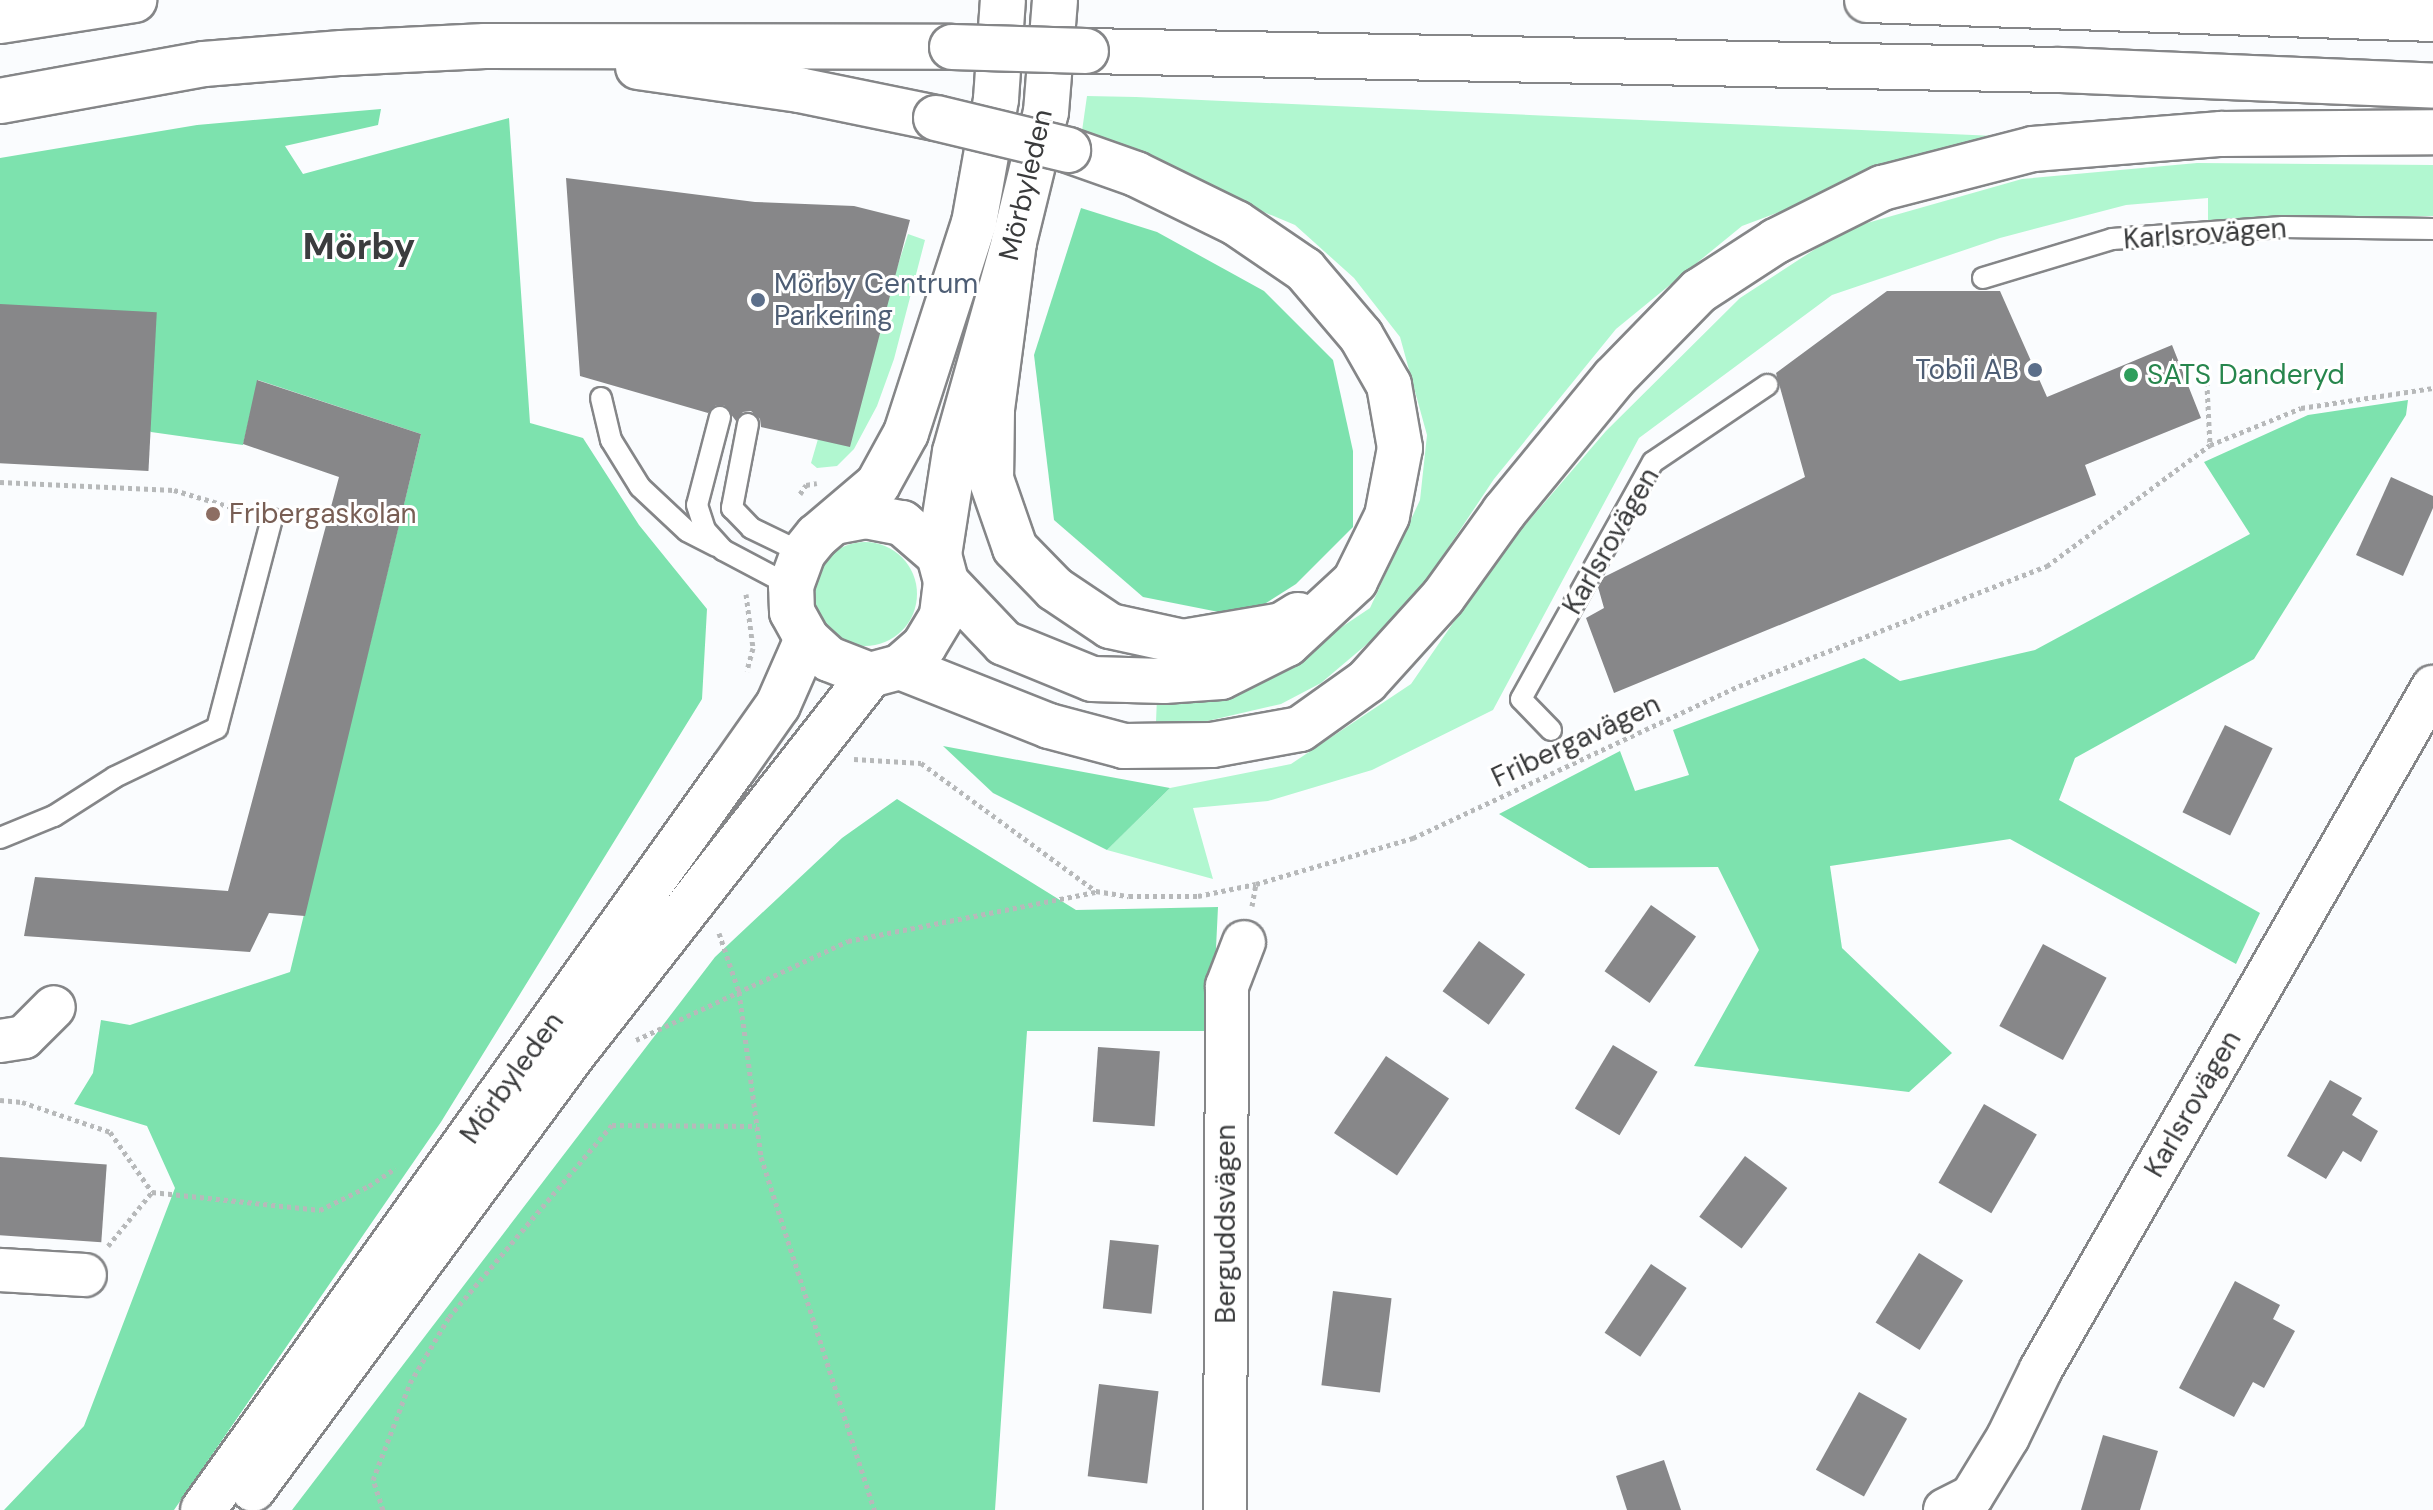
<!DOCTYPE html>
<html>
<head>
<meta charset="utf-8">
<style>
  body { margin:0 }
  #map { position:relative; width:2433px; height:1510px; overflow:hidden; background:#fafcfe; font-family:"DM Sans",sans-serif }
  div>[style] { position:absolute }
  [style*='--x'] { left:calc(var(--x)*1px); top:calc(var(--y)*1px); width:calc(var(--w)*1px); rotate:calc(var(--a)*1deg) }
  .green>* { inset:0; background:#b1f7d0 }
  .round { border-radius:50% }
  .forest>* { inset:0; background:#7de2ae }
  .building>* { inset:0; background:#878789; transform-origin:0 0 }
  .path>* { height:5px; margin-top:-2.5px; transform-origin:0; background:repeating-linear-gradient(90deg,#b7b9ba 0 4px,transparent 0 8px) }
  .roads { filter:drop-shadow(2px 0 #858688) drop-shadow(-2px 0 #858688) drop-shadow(0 2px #858688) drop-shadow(0 -2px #858688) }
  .service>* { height:20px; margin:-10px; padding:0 10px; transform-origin:10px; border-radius:10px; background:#fff }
  .minor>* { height:42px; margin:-21px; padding:0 21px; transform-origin:21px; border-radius:21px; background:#fff }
  .tertiary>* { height:44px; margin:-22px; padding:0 22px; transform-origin:22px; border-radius:22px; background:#fff }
  .motorway>* { height:44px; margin:-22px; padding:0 22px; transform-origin:22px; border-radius:22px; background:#fff }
  .bridges { filter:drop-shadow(2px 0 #858688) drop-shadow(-2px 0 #858688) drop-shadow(0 2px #858688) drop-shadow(0 -2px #858688) }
  .motorway-bridge>* { height:44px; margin:-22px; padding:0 22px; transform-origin:22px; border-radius:22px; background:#fff }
  .dots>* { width:22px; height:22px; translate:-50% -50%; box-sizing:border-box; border:4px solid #fff; border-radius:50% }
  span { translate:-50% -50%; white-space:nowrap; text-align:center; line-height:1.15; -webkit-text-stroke:6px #fff; paint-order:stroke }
  .street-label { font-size:28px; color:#3a3b3c }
  .service-label { font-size:28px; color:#4e5e75 }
  .left { translate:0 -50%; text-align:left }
  .right { translate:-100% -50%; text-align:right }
  .leisure-label { font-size:28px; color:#27864d }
  .education-label { font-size:28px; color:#785e54 }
  .district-label { font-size:36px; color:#3b3c3e; font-weight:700 }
</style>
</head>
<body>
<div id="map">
  <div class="green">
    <i style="clip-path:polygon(1087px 96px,1136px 97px,2037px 138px,1904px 165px,1742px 226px,1616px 329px,1494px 479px,1406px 611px,1321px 683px,1281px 704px,1203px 722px,1156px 722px,1157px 697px,1291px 661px,1370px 608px,1420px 500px,1427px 435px,1400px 337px,1354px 278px,1295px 225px,1132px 157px,1082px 131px)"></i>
    <i style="clip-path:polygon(2197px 163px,2433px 165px,2433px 216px,2208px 220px,2208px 198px,2126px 205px,2000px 238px,1832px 295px,1639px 438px,1493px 710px,1372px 770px,1268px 801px,1193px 808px,1213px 879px,1107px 850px,1170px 788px,1291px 764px,1411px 684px,1502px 552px,1606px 431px,1740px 298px,1846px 229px,2022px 179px)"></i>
    <i style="clip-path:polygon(908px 234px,925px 240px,894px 359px,877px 406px,854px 449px,837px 466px,817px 468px,811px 463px,818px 439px,864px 369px)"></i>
    <i class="round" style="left:813px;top:542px;width:104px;height:104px"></i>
  </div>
  <div class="forest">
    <i style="clip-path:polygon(381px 109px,378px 125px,285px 146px,303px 174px,509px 118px,530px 423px,583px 438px,639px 525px,707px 609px,702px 699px,441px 1122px,174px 1510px,4px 1510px,84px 1426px,175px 1188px,147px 1126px,74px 1104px,93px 1073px,101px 1020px,130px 1025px,290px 972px,421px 434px,258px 380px,243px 445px,151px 432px,0 304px,0 158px,197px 125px)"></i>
    <i style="clip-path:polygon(1081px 208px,1157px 232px,1264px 291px,1333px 360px,1353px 451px,1353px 527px,1296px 584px,1244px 617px,1143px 597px,1054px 520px,1034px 355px)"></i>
    <i style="clip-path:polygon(2408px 400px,2406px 415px,2254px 659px,2075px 758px,2059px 800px,2260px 913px,2236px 964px,2010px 839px,1830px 866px,1842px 948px,1952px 1053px,1909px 1092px,1694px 1066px,1759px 950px,1718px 867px,1589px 868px,1499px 814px,1620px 751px,1635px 791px,1689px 775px,1673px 730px,1864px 658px,1900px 681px,2035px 650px,2250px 534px,2204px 462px,2308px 415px)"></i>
    <i style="clip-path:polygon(943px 746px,1170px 788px,1107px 850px,993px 793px)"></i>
    <i style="clip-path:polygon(897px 799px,1076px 910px,1218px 907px,1212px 1031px,1027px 1031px,995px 1510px,292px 1510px,715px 957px,842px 838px)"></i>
  </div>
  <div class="building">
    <i style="clip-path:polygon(566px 178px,755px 202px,854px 206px,910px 220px,850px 447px,761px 427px,760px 419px,751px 411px,743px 412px,736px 421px,724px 405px,716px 405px,708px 413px,580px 376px)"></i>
    <i style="clip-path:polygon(1887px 291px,2000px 291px,2047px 397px,2172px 345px,2201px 418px,2085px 465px,2096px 495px,1614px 693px,1586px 618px,1604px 608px,1598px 587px,1604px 577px,1805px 477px,1776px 373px)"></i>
    <i style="left:0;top:304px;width:157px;height:159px;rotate:3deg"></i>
    <i style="clip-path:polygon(257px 380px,421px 434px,305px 916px,269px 913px,250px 952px,24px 936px,35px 877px,228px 891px,339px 477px,243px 444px)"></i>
    <i style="clip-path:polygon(2391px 477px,2433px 496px,2433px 508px,2403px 576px,2356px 555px)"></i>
    <i style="left:2225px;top:725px;width:53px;height:97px;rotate:26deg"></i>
    <i style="left:1651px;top:905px;width:55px;height:81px;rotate:35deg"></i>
    <i style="left:1479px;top:941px;width:57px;height:62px;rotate:36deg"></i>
    <i style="left:2043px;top:944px;width:72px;height:93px;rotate:28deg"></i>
    <i style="left:1613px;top:1045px;width:52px;height:74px;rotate:31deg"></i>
    <i style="left:1098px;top:1047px;width:62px;height:75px;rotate:4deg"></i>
    <i style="left:1386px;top:1056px;width:76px;height:93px;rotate:34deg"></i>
    <i style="clip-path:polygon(2330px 1080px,2362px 1098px,2352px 1115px,2378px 1131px,2361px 1162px,2343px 1151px,2326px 1179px,2287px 1156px)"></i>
    <i style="left:1984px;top:1104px;width:61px;height:91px;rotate:30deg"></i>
    <i style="left:1745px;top:1156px;width:53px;height:76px;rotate:37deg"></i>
    <i style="left:0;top:1157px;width:107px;height:78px;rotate:4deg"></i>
    <i style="left:1110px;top:1240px;width:49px;height:69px;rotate:6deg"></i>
    <i style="left:1919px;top:1253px;width:52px;height:82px;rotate:32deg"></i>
    <i style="left:1651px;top:1264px;width:43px;height:83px;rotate:34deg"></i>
    <i style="clip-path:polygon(2235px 1281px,2280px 1305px,2273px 1319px,2295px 1331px,2264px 1388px,2253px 1382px,2234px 1417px,2179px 1388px)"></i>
    <i style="left:1333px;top:1291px;width:59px;height:95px;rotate:7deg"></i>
    <i style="left:1099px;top:1384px;width:60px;height:93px;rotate:7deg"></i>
    <i style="left:1859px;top:1392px;width:55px;height:89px;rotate:29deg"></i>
    <i style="clip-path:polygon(2103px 1435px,2158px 1451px,2140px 1510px,2081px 1510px)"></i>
    <i style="clip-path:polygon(1664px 1460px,1681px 1510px,1627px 1510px,1616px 1476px)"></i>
  </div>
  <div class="path">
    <i style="--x:2206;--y:366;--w:79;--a:87.1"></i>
    <i style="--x:0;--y:482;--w:174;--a:2.6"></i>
    <i style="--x:174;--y:490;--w:77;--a:16.6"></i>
    <i style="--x:800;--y:494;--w:11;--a:-56"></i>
    <i style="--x:806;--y:485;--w:11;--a:-10"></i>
    <i style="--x:746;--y:594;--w:54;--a:82.6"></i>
    <i style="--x:753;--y:648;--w:24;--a:105"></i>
    <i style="--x:854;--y:759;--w:67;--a:3.4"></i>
    <i style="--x:921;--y:763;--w:217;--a:36.2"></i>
    <i style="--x:1096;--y:891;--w:33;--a:9"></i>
    <i style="--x:1129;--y:896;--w:69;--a:0"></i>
    <i style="--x:1198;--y:896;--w:59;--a:-11.7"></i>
    <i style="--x:1256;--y:884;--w:164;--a:-16.3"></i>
    <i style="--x:1413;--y:838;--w:360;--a:-25"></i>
    <i style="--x:1739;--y:686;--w:331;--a:-21.3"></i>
    <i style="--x:2047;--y:566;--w:203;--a:-36.6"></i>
    <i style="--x:2210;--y:445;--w:98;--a:-22.1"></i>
    <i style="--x:2301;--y:408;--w:134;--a:-8.6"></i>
    <i style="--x:1252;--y:906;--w:22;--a:-80"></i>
    <i style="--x:719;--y:933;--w:62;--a:71.3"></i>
    <i style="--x:739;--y:992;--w:166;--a:82.4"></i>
    <i style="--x:761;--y:1157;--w:371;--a:72.2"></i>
    <i style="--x:636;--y:1040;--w:234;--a:-25"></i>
    <i style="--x:848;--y:941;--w:252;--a:-11.2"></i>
    <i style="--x:0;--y:1100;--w:22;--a:5"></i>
    <i style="--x:22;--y:1102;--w:93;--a:18.8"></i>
    <i style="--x:110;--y:1132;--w:73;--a:55"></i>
    <i style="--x:108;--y:1246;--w:70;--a:-50.8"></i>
    <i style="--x:152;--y:1192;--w:169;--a:6.1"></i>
    <i style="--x:320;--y:1210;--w:55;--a:-26.1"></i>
    <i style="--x:369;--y:1186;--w:32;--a:-34"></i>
    <i style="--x:383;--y:1510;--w:32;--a:-108"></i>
    <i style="--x:373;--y:1480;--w:104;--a:-69.1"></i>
    <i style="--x:410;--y:1383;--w:77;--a:-59.4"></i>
    <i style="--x:449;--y:1317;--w:252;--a:-49.7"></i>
    <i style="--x:612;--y:1125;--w:145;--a:0.4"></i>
  </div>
  <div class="roads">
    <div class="service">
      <i style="--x:1983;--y:278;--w:135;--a:-16.8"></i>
      <i style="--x:2112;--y:239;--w:171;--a:-4"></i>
      <i style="--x:2283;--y:227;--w:150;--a:0.8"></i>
      <i style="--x:601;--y:398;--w:43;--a:76.6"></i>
      <i style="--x:611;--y:440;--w:55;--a:58.3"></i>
      <i style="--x:640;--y:487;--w:64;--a:43.1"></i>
      <i style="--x:687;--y:531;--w:33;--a:27"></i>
      <i style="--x:720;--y:417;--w:91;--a:104.6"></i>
      <i style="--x:697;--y:505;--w:26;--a:72"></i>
      <i style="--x:705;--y:530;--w:27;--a:48"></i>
      <i style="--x:723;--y:550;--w:77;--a:27.9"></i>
      <i style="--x:748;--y:424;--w:86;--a:100.8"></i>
      <i style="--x:732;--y:508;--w:28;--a:46"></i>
      <i style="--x:751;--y:528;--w:58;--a:25.7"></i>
      <i style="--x:1551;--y:730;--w:43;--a:-134.1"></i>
      <i style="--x:1521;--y:699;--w:271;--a:-60.9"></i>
      <i style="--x:1653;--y:462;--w:138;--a:-34"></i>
      <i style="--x:0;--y:838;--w:58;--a:-22.2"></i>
      <i style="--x:54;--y:816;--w:72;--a:-32.6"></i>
      <i style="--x:115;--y:777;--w:113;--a:-25.7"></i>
      <i style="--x:217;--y:728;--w:216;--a:-75.3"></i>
    </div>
    <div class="minor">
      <i style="--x:0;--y:1041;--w:24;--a:-9"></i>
      <i style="--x:24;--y:1037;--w:42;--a:-45"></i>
      <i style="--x:0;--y:1270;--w:85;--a:3.4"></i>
      <i style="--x:1225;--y:1510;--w:524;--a:-89.78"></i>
      <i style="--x:1227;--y:986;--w:47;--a:-68.9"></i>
      <i style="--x:1945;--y:1510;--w:30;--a:-27"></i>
      <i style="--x:1972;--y:1496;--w:69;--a:-58.6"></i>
      <i style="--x:2008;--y:1437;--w:76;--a:-64.1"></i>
      <i style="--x:2041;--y:1369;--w:787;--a:-60.11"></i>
    </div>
    <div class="tertiary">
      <i style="--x:835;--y:522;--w:31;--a:-11"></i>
      <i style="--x:865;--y:516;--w:38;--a:11"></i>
      <i style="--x:902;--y:523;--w:49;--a:40.9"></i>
      <i style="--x:939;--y:555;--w:28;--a:75"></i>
      <i style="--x:946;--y:582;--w:34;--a:97"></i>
      <i style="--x:942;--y:616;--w:35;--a:121"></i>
      <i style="--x:924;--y:646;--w:32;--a:139"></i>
      <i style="--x:900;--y:667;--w:31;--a:165"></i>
      <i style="--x:870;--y:675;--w:44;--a:-158.7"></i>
      <i style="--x:829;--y:659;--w:30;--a:-138"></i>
      <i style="--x:807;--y:639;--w:31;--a:-119"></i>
      <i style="--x:792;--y:612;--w:26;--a:-92"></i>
      <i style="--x:791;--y:586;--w:35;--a:-70"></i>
      <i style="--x:803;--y:553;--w:22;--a:-51"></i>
      <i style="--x:817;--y:536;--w:80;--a:-40.4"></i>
      <i style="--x:878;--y:484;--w:58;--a:-61.2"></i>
      <i style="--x:906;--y:433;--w:221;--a:-72.1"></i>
      <i style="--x:974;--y:223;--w:126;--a:-79.9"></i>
      <i style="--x:996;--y:99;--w:99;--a:-86"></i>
      <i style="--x:939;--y:555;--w:104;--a:-81.2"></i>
      <i style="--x:955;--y:452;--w:218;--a:-74.3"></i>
      <i style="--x:1014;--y:242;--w:134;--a:-76.2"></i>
      <i style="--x:1046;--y:112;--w:112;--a:-85.4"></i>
      <i style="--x:253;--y:1489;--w:541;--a:-53.64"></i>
      <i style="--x:574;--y:1053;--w:480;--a:-51.9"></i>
      <i style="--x:203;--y:1510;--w:911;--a:-54.43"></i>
      <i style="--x:733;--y:769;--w:78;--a:-54.9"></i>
      <i style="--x:778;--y:705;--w:72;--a:-66.3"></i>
    </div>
    <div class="motorway">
      <i style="--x:1867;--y:0;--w:566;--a:1.92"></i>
      <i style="--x:0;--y:21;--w:136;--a:-8.9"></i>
      <i style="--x:1086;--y:51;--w:973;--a:1.12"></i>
      <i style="--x:2059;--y:70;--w:374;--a:2.4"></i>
      <i style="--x:638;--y:67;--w:163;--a:8.1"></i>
      <i style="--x:799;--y:90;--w:140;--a:11.6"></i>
      <i style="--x:0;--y:101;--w:207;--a:-10.3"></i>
      <i style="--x:204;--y:64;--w:138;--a:-4.6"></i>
      <i style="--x:342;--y:53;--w:143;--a:-2.8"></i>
      <i style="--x:485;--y:46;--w:467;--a:0.1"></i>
      <i style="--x:1014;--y:242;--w:169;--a:97.5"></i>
      <i style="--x:992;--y:410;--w:69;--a:90.8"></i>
      <i style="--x:991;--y:479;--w:73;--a:70.8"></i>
      <i style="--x:1015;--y:548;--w:57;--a:45.7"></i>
      <i style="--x:1055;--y:589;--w:66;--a:33.9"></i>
      <i style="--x:1110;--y:626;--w:75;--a:12.4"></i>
      <i style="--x:1183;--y:642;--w:100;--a:-9.7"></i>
      <i style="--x:1282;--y:625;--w:19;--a:-32"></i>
      <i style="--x:946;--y:582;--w:84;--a:46.4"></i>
      <i style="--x:1004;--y:643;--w:95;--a:22.2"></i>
      <i style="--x:1092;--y:679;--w:72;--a:1.6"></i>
      <i style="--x:1164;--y:681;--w:57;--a:-4"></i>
      <i style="--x:1221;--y:677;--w:74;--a:-26.6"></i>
      <i style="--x:1287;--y:644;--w:93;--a:-42.8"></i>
      <i style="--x:1355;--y:581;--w:72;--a:-63.8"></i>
      <i style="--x:1387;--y:516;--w:69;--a:-79.2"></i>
      <i style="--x:1400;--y:448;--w:64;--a:-99.9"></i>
      <i style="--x:1389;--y:385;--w:56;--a:-119.7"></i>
      <i style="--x:1361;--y:336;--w:87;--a:-130.3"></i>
      <i style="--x:1305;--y:270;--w:83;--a:-145.7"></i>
      <i style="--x:1236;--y:223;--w:111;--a:-153.9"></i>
      <i style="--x:1136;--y:174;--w:72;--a:-160.6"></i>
      <i style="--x:900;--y:667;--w:160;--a:21.6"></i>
      <i style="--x:1049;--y:726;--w:78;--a:14.9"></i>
      <i style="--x:1124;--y:746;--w:88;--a:-0.7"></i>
      <i style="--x:1212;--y:745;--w:89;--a:-10.3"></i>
      <i style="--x:1300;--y:729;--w:82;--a:-35.6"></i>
      <i style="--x:1367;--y:681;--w:113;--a:-47.9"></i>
      <i style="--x:1443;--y:597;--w:105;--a:-54.3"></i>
      <i style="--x:1504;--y:512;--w:173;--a:-50.6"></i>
      <i style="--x:1614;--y:378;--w:122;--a:-45.7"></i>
      <i style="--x:1699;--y:291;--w:92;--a:-33"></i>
      <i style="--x:1776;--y:241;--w:119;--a:-26.6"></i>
      <i style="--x:1882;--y:188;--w:156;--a:-14.5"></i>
      <i style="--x:2033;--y:149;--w:189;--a:-4.6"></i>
      <i style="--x:2221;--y:134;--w:212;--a:-0.5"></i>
    </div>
  </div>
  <div class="bridges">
    <div class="motorway-bridge">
      <i style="--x:952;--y:47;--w:134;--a:1.7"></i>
      <i style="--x:936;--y:118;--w:136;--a:13.6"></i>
    </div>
  </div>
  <div class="dots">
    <i style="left:758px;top:300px;background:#5c6f8a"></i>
    <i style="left:2035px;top:370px;background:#5c6f8a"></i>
    <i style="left:2131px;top:375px;background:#2e9e5b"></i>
    <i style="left:213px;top:514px;background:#8d6e63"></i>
  </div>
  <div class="street-label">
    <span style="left:1026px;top:185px;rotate:-77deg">Mörbyleden</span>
    <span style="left:2205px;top:234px;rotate:-4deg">Karlsrovägen</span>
    <span style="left:1611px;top:541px;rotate:-60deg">Karlsrovägen</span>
    <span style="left:1576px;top:741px;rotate:-25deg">Fribergavägen</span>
    <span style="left:512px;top:1078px;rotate:-54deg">Mörbyleden</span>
    <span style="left:2193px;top:1104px;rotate:-60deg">Karlsrovägen</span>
    <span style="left:1226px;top:1224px;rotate:-90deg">Berguddsvägen</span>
  </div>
  <div class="service-label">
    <span class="left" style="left:774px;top:300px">Mörby Centrum<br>Parkering</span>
    <span class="right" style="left:2019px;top:370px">Tobii AB</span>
  </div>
  <div class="leisure-label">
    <span class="left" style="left:2147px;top:375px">SATS Danderyd</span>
  </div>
  <div class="education-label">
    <span class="left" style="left:229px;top:514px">Fribergaskolan</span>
  </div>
  <div class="district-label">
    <span style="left:359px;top:247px">Mörby</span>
  </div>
</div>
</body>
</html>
